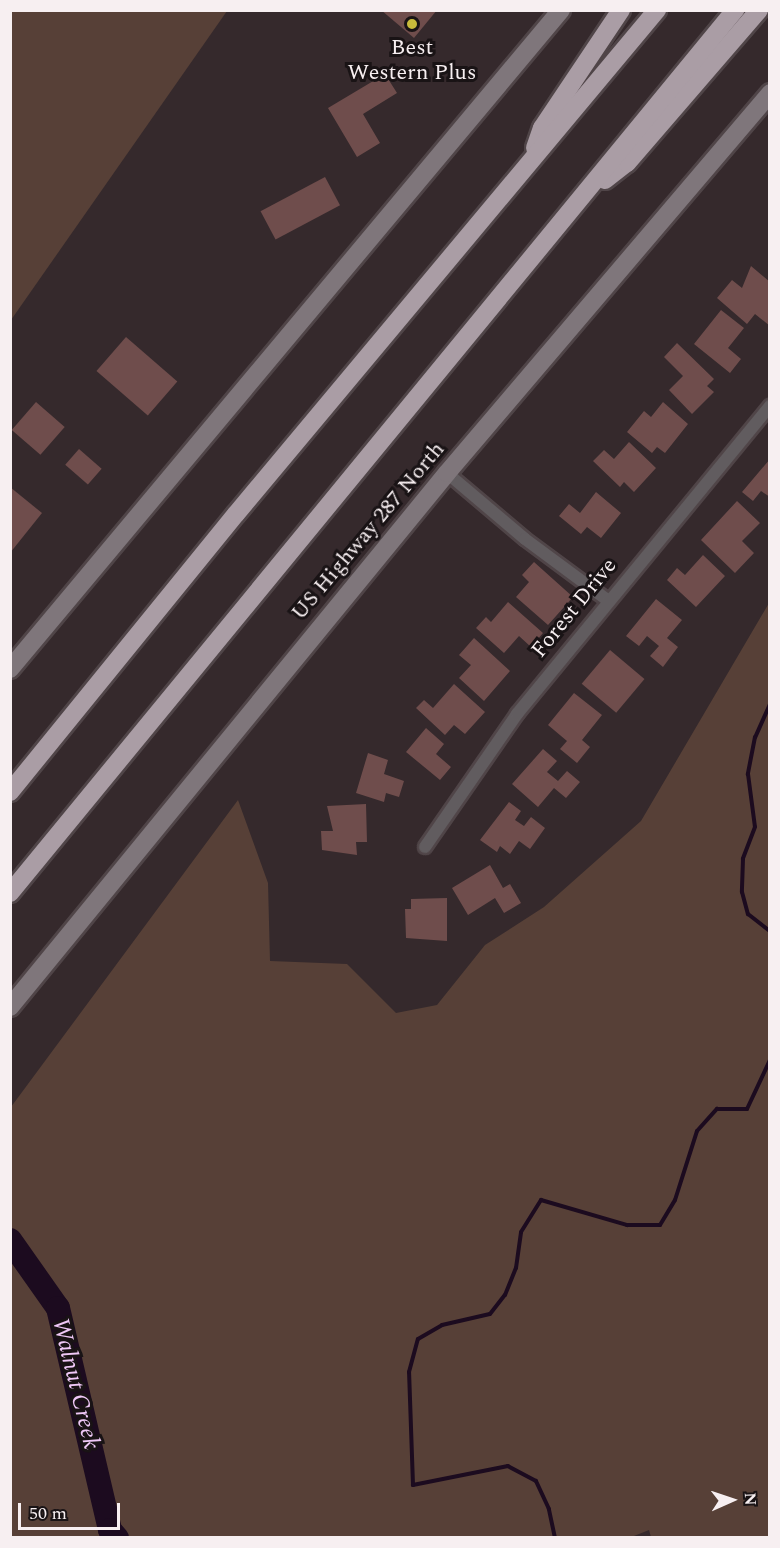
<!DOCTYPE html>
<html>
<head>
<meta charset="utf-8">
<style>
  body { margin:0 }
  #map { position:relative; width:780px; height:1548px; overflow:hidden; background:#35292c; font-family:Spectral,serif }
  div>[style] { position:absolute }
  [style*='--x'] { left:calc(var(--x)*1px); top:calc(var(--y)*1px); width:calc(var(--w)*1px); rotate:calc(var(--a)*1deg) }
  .green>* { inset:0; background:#574037 }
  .stream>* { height:4px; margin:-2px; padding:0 2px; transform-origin:2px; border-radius:2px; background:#1c0b1f }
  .river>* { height:24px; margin:-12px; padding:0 12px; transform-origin:12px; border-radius:12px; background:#1c0b1f }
  .building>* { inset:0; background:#6f4d4c; transform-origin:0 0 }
  .roads { filter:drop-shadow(2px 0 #504548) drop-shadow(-2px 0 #504548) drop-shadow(0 2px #504548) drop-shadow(0 -2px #504548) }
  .minor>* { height:12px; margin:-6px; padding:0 6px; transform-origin:6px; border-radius:6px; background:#615c5f }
  .secondary>* { height:18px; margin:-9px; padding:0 9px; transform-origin:9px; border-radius:9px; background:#7f767b }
  .motorway>* { height:18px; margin:-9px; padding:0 9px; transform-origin:9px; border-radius:9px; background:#aa9da5 }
  .dots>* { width:16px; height:16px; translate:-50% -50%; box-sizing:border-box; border:3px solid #191315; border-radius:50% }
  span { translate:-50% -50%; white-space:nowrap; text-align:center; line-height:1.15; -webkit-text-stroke:6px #191315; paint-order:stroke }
  .poi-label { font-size:22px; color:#f7eff1 }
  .street-label { font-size:22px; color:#f7eff1 }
  .water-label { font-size:24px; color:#efc8f7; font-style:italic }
  .frame { position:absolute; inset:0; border:12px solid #f7eff1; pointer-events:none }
  .north { position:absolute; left:702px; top:1470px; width:60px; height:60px; -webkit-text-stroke:4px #191315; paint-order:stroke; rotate:87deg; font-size:16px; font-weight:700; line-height:24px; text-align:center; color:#f7eff1 }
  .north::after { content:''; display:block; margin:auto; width:21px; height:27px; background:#f7eff1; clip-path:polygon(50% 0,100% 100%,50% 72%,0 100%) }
  .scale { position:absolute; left:18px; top:1503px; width:102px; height:27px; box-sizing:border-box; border:3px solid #f7eff1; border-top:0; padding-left:8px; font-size:18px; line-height:21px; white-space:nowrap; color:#f7eff1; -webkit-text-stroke:4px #191315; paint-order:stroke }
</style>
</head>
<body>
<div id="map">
  <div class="green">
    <i style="clip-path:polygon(11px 10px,227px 11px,11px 320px,10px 11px)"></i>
    <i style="clip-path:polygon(769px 603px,769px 1537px,651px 1537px,649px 1530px,629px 1538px,11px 1537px,11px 1107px,238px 800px,268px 883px,270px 961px,347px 964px,396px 1013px,437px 1005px,485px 945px,544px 907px,641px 821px)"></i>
  </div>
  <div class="stream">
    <i style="--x:770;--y:704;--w:36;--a:114"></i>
    <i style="--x:755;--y:737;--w:38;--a:101"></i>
    <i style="--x:748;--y:774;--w:53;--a:82.5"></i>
    <i style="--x:755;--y:827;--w:34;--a:111"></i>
    <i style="--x:743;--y:859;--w:33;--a:92"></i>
    <i style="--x:742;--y:892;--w:23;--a:75"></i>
    <i style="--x:748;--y:914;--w:28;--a:38"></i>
    <i style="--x:555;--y:1538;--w:30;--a:-102"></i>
    <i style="--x:549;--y:1509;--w:31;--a:-115"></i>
    <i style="--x:536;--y:1481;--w:32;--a:-152"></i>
    <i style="--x:508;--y:1466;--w:97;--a:168.7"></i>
    <i style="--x:413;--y:1485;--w:113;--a:-92"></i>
    <i style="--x:409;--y:1372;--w:34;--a:-75"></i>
    <i style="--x:418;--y:1339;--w:28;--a:-30"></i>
    <i style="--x:442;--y:1325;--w:49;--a:-12.9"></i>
    <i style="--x:490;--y:1314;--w:24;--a:-52"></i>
    <i style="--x:505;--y:1295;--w:29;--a:-68"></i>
    <i style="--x:516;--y:1268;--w:36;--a:-82"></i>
    <i style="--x:521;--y:1232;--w:38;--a:-58"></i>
    <i style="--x:541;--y:1200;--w:90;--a:16.2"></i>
    <i style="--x:627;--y:1225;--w:33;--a:0"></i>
    <i style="--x:660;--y:1225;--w:29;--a:-59"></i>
    <i style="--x:675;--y:1200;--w:72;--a:-72.3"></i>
    <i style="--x:697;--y:1131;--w:30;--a:-48"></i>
    <i style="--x:717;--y:1109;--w:30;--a:0"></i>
    <i style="--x:747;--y:1109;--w:54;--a:-64.9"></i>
  </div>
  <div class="river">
    <i style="--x:10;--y:1240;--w:83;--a:54.8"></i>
    <i style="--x:58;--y:1308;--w:228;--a:76.8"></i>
    <i style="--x:110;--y:1530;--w:11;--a:49"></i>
  </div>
  <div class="building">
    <i style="clip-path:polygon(381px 10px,437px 10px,414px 38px)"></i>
    <i style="clip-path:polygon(385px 74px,397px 93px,363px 114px,380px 143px,357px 157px,328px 108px)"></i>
    <i style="left:325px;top:177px;width:32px;height:73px;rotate:62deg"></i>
    <i style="clip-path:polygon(751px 266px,770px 282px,770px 326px,755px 314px,747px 324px,717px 298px,732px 280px,742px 288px)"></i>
    <i style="clip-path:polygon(721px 310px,744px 328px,728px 348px,741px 359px,730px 373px,694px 344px)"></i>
    <i style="left:126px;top:337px;width:68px;height:45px;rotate:41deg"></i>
    <i style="clip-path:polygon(677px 343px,714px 379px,707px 386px,714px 392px,692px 414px,669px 390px,683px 376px,664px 357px)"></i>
    <i style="left:36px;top:402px;width:38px;height:37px;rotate:41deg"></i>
    <i style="clip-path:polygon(663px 402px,688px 424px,665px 453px,657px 447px,652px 453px,627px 432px,644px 411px,651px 417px)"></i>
    <i style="clip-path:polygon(629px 442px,656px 468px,634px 492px,624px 482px,620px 487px,593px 461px,604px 450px,614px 459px)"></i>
    <i style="left:79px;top:449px;width:30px;height:21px;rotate:41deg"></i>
    <i style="clip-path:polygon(770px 459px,770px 497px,761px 491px,753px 501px,742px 492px)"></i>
    <i style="clip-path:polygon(10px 487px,42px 513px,10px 553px)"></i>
    <i style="clip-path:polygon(596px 492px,621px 513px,601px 538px,587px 527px,581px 534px,559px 516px,569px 504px,580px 513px)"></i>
    <i style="clip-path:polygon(737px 501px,760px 523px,742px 541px,754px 553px,735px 573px,701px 540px)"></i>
    <i style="clip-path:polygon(703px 555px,725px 576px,696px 607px,667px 580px,677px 568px,685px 575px)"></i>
    <i style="clip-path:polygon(534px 562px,573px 597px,548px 625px,516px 597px,529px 582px,522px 575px)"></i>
    <i style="clip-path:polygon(656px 599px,682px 620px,667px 638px,678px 647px,663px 667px,650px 656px,659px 646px,647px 636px,639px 646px,626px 636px)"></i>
    <i style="clip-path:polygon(508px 602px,543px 633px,531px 647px,519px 636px,504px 653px,476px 628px,486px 617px,491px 622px)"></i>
    <i style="clip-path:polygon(474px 638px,510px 671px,484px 701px,459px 678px,471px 665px,459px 655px)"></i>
    <i style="left:610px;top:650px;width:45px;height:44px;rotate:40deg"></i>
    <i style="clip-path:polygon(454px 684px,485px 712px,465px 734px,454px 725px,445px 735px,416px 708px,424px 700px,433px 708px)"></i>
    <i style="clip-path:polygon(574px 693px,602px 715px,582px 740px,590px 747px,577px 763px,560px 749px,567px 741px,548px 725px)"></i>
    <i style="clip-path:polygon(426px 728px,444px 744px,436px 754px,451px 767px,440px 780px,406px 752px)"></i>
    <i style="clip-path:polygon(543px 749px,557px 761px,547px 772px,558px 781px,567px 771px,580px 782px,566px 798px,554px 788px,538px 807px,512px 784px)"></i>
    <i style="clip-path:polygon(368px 753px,388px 760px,384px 774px,404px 781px,399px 797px,386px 793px,384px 802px,356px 793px)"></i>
    <i style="clip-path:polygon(509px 802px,521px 811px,515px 820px,524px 826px,531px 817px,545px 828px,530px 849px,519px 841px,510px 854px,500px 846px,497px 852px,480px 840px)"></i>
    <i style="clip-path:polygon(366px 804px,367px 842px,356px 842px,357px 855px,322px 850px,321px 831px,333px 831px,327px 806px)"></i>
    <i style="clip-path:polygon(490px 865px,503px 888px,510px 884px,521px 903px,504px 913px,495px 898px,468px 915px,452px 888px)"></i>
    <i style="clip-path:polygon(447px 898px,447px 941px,406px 938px,405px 909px,411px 909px,411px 899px)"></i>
  </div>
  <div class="roads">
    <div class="minor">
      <i style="--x:447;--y:473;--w:102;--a:40.2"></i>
      <i style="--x:525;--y:539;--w:101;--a:36.5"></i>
      <i style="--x:425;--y:847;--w:162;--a:-55.3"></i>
      <i style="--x:517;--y:714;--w:399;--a:-50.6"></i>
    </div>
    <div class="secondary">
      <i style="--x:10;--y:669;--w:859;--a:-50.1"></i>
      <i style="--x:10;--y:1007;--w:690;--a:-50.7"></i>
      <i style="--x:447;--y:473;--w:499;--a:-49.6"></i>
    </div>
    <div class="motorway">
      <i style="--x:535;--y:148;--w:21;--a:-71"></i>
      <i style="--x:542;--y:128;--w:142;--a:-56.2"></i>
      <i style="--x:605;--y:180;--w:28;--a:-38"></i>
      <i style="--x:627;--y:163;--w:202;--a:-49.2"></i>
      <i style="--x:10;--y:792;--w:358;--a:-50.9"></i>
      <i style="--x:236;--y:514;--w:657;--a:-50.13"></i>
      <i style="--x:10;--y:893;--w:1143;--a:-50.61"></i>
    </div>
  </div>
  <div class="dots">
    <i style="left:412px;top:24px;background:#c9bb3b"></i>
  </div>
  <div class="poi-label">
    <span style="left:412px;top:60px">Best<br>Western Plus</span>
  </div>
  <div class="street-label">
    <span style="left:368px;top:531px;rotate:-50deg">US Highway 287 North</span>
    <span style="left:574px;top:608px;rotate:-51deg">Forest Drive</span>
  </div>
  <div class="water-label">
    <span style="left:75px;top:1384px;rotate:76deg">Walnut Creek</span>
  </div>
  <div class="frame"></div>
  <div class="north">N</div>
  <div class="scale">50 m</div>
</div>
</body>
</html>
